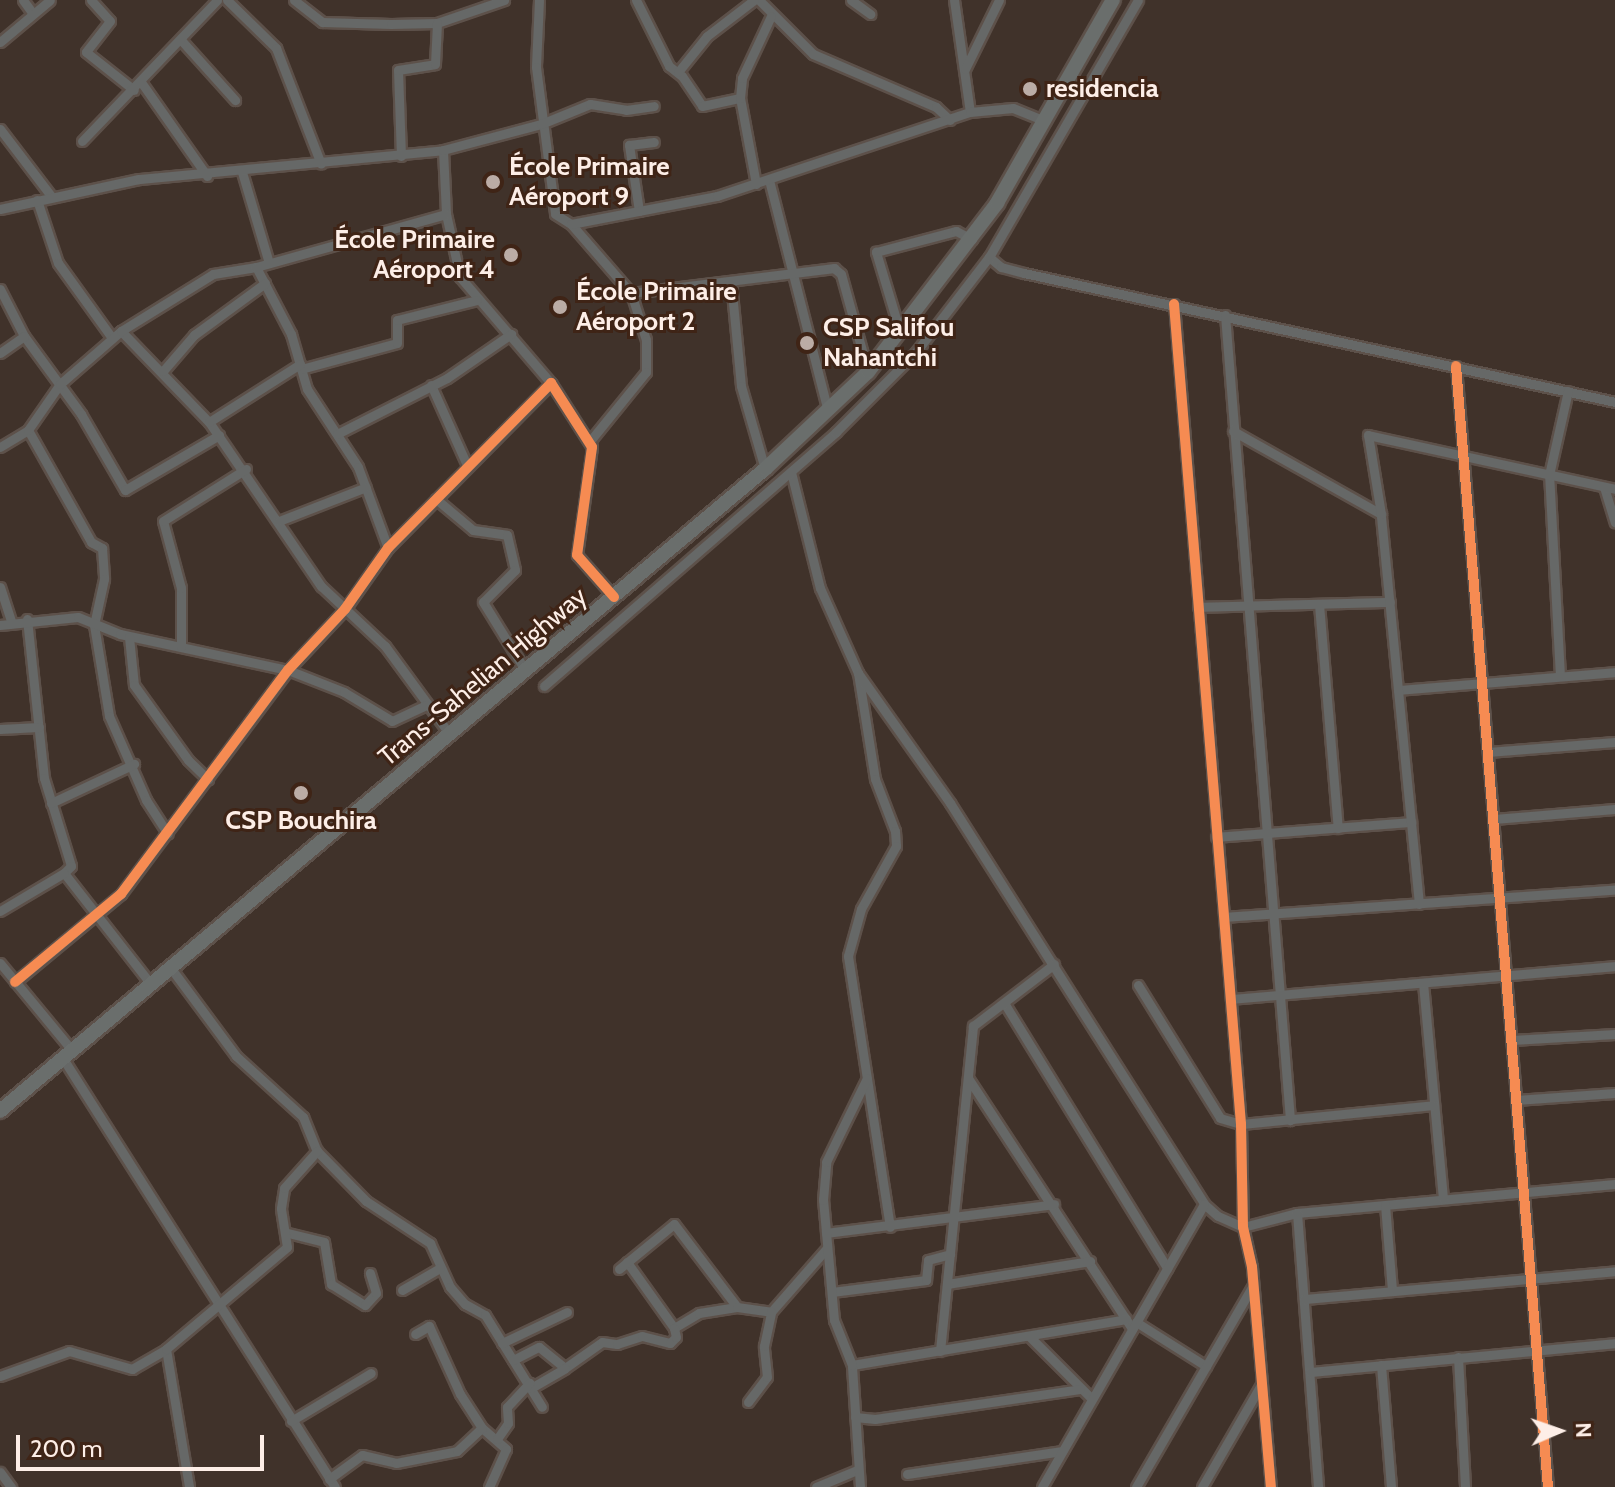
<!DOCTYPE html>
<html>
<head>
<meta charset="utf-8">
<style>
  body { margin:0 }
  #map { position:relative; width:1615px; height:1487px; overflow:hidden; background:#40322a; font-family:Cabin,sans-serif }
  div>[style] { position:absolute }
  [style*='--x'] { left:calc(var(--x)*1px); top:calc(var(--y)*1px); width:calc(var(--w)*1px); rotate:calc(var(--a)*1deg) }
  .roads { filter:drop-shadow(2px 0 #5d514a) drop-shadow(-2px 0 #5d514a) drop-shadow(0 2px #5d514a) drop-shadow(0 -2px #5d514a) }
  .minor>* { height:9px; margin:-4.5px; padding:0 4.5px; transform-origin:4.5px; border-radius:4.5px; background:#666867 }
  .highway>* { height:14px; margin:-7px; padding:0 7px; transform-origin:7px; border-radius:7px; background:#6a6e6c }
  .cycleway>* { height:10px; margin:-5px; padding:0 5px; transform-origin:5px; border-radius:5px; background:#f68b52 }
  .dots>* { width:22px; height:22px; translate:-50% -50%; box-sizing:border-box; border:4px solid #3f2416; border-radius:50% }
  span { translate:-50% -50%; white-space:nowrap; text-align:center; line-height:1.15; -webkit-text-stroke:6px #3f2416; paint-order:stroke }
  .poi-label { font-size:26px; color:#fdeee7; font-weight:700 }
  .left { translate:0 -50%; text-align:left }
  .right { translate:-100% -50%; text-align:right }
  .street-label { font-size:26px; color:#fdeee7 }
  .north { position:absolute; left:1519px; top:1391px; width:80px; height:80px; -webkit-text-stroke:6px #3f2416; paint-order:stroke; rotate:88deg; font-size:22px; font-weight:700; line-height:32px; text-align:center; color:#fdeee7 }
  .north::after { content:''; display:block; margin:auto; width:28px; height:36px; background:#fdeee7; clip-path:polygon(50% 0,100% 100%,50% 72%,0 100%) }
  .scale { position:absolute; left:16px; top:1435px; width:248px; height:36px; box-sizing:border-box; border:4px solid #fdeee7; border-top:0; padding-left:10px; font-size:24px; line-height:28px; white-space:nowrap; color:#fdeee7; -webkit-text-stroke:6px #3f2416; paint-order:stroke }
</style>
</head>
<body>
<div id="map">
  <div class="roads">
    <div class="minor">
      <i style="--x:23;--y:0;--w:17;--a:54"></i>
      <i style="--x:91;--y:0;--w:28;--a:48"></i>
      <i style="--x:110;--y:21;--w:39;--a:128"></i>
      <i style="--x:86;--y:52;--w:61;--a:38.4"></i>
      <i style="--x:227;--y:0;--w:69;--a:44.4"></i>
      <i style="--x:276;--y:48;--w:124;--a:68.8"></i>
      <i style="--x:294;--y:0;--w:36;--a:38"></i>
      <i style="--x:322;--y:22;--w:69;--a:1.7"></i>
      <i style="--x:391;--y:24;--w:46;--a:-1.2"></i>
      <i style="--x:437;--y:23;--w:71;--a:-18.9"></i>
      <i style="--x:539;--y:0;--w:67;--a:92.6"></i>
      <i style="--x:536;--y:67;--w:148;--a:82.6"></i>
      <i style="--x:555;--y:214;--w:19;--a:32"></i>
      <i style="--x:571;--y:224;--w:91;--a:49"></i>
      <i style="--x:631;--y:293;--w:49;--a:72.3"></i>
      <i style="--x:646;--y:340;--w:32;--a:90"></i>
      <i style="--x:646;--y:372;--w:89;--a:129.1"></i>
      <i style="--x:636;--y:0;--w:74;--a:63.4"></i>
      <i style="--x:669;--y:66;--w:16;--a:38"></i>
      <i style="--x:682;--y:76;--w:36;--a:56"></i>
      <i style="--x:702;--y:106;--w:39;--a:-12"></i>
      <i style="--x:759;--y:0;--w:76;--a:45"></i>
      <i style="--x:813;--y:54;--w:134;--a:23.3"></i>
      <i style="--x:936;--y:107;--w:19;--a:43"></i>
      <i style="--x:851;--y:0;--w:24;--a:36"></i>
      <i style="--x:954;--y:0;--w:113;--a:81.9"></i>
      <i style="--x:181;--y:40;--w:81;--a:48"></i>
      <i style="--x:0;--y:42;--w:65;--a:-40"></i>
      <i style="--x:965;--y:69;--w:77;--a:-63.8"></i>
      <i style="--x:678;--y:72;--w:46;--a:-51.1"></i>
      <i style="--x:707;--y:36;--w:59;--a:-37.5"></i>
      <i style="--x:141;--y:82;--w:115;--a:54.9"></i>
      <i style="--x:0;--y:129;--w:84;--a:52.7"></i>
      <i style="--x:82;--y:141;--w:195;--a:-46.2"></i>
      <i style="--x:443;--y:150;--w:64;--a:87.3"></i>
      <i style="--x:446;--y:214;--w:65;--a:77.5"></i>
      <i style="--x:460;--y:277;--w:140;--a:49.4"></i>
      <i style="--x:401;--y:156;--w:86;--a:-92"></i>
      <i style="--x:398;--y:70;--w:37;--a:-9"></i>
      <i style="--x:435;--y:64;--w:41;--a:-87.2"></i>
      <i style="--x:242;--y:172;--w:95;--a:73.5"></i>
      <i style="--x:769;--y:180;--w:238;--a:75.7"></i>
      <i style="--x:756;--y:184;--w:87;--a:-100.5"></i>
      <i style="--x:740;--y:98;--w:20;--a:-84"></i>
      <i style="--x:742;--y:78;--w:68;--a:-64.9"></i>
      <i style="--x:37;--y:200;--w:66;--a:71.6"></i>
      <i style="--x:58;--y:263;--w:92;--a:54.2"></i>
      <i style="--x:0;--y:209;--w:142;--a:-12.2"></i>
      <i style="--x:139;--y:179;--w:305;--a:-5.4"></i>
      <i style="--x:443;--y:150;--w:101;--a:-14.9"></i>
      <i style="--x:541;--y:124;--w:53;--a:-22.2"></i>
      <i style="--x:590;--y:104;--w:36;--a:9"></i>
      <i style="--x:626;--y:110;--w:28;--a:-8"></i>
      <i style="--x:639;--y:211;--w:67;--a:-98.6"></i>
      <i style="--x:629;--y:145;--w:25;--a:-7"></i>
      <i style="--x:571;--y:224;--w:149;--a:-10.9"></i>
      <i style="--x:717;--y:196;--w:267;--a:-18.4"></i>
      <i style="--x:970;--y:112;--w:43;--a:-5.3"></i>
      <i style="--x:1013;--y:108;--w:35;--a:22"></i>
      <i style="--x:989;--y:257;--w:16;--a:40"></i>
      <i style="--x:1001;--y:267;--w:24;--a:15"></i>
      <i style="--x:1024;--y:273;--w:605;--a:12.31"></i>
      <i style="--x:256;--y:267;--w:76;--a:62.4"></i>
      <i style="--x:291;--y:334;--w:57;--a:73.8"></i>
      <i style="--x:307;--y:389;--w:93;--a:56.8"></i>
      <i style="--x:358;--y:467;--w:86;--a:69.7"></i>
      <i style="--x:731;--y:282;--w:104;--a:84.5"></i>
      <i style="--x:741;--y:386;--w:86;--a:73.9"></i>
      <i style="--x:0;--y:289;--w:53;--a:62.9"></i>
      <i style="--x:24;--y:336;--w:97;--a:53.8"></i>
      <i style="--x:81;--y:414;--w:88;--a:59.9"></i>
      <i style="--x:125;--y:490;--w:109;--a:-30.3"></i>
      <i style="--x:631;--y:293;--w:205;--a:-7"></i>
      <i style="--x:834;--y:268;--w:9;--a:41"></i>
      <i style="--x:841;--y:274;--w:102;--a:74.6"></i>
      <i style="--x:1174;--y:304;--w:823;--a:85.33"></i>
      <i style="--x:1241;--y:1124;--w:103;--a:88.9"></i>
      <i style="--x:1243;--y:1227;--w:41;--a:77.3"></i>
      <i style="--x:1252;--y:1267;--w:221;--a:85.1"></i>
      <i style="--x:1225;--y:315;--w:808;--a:85.38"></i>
      <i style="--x:121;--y:331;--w:127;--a:46"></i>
      <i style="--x:209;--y:422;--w:199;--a:55.7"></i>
      <i style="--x:321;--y:586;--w:88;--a:43.2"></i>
      <i style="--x:385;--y:646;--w:108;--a:53.7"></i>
      <i style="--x:900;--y:332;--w:84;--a:-106.7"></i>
      <i style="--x:876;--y:252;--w:83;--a:-14.7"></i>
      <i style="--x:956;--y:231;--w:18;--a:27"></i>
      <i style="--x:0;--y:353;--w:29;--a:-35"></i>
      <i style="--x:1456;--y:366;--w:1125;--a:85.31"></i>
      <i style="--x:301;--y:369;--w:99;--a:-15.2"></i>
      <i style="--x:397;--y:343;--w:23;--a:-90"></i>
      <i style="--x:397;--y:320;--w:82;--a:-14"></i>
      <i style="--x:163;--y:371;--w:48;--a:-49.3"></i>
      <i style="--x:194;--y:335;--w:88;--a:-36.2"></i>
      <i style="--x:431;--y:385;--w:88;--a:65.8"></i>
      <i style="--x:209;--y:422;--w:108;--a:-32.5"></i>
      <i style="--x:28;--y:430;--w:129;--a:60.6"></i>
      <i style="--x:91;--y:542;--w:13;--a:29"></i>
      <i style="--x:102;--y:548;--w:31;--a:86"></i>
      <i style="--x:104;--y:579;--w:47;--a:102.3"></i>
      <i style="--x:94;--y:625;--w:92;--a:80.6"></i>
      <i style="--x:109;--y:716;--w:92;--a:66.2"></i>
      <i style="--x:146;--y:800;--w:40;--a:57.1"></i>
      <i style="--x:1233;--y:431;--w:170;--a:29.3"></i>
      <i style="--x:337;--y:434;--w:123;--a:-27"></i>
      <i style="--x:447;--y:378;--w:78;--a:-34.5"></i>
      <i style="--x:0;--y:447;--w:33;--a:-31"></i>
      <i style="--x:28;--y:430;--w:56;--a:-55.2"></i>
      <i style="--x:60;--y:384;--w:81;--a:-41"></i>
      <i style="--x:121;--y:331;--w:108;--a:-31.8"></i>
      <i style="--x:213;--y:274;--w:44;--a:-9.2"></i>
      <i style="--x:256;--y:267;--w:197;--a:-15.6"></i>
      <i style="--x:791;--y:472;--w:120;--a:76"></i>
      <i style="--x:820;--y:588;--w:93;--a:65.9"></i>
      <i style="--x:858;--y:673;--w:107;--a:80.9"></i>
      <i style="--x:875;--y:779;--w:56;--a:69"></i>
      <i style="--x:895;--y:831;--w:15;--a:86"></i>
      <i style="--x:896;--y:846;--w:72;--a:119.1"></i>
      <i style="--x:861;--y:909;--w:49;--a:105.5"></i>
      <i style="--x:848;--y:956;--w:274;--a:81.2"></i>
      <i style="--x:1604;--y:487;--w:37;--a:73"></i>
      <i style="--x:436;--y:499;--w:48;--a:40"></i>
      <i style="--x:473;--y:530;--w:34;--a:8"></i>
      <i style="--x:507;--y:535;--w:36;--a:77"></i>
      <i style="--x:515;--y:570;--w:45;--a:135"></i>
      <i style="--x:483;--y:602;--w:80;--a:58.3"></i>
      <i style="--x:279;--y:521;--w:93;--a:-21.3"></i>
      <i style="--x:0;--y:587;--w:38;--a:72"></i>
      <i style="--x:1319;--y:604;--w:225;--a:85.2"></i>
      <i style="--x:1198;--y:607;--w:192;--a:-1.5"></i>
      <i style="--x:27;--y:619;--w:160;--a:83.9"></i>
      <i style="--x:44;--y:778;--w:92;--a:72.9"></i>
      <i style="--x:71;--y:866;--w:10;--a:135"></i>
      <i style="--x:64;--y:873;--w:140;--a:52"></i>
      <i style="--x:0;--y:625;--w:78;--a:-5.9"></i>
      <i style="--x:78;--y:617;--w:45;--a:22"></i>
      <i style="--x:120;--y:634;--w:172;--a:12.1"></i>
      <i style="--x:288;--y:670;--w:60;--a:21.4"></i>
      <i style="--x:344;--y:692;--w:56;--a:31.1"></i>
      <i style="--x:392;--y:721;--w:38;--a:-25"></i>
      <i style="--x:129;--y:637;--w:48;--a:84.1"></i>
      <i style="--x:134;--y:685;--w:92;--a:54.2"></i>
      <i style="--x:188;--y:760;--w:28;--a:44"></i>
      <i style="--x:181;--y:646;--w:58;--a:-90"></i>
      <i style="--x:181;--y:588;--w:69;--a:-105"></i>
      <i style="--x:163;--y:521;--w:98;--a:-32.1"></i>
      <i style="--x:858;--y:673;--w:159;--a:54.7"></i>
      <i style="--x:950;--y:803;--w:475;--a:57.6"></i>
      <i style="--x:1204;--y:1204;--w:18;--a:41"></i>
      <i style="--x:1218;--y:1216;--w:27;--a:24"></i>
      <i style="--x:1243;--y:1227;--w:56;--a:-14.5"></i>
      <i style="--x:1297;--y:1213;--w:319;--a:-5.2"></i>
      <i style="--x:1560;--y:676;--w:201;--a:-93.1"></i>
      <i style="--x:1549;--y:475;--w:86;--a:-77.3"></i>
      <i style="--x:544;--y:686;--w:387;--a:-41"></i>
      <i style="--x:836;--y:432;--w:113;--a:-45"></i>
      <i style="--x:916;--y:352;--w:120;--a:-52.5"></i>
      <i style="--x:989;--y:257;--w:297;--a:-59.9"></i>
      <i style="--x:1398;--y:690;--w:218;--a:-4.7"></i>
      <i style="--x:0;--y:729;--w:39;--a:-3"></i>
      <i style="--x:1488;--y:752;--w:127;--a:-4.5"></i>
      <i style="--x:51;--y:803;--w:92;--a:-25.2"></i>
      <i style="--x:1494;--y:819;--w:121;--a:-4.7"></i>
      <i style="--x:1216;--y:837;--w:196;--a:-4.4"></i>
      <i style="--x:1419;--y:904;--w:392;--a:-95.6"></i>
      <i style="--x:1381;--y:514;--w:80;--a:-99.3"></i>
      <i style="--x:1368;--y:435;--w:253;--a:12.3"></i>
      <i style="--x:0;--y:911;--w:74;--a:-30.7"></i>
      <i style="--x:1224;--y:917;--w:392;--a:-4"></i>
      <i style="--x:0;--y:963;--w:112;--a:50.5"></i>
      <i style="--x:170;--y:967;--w:111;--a:53.4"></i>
      <i style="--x:236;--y:1056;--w:91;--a:42.3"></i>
      <i style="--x:303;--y:1117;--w:37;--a:68"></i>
      <i style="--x:317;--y:1151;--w:70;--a:45.6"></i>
      <i style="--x:366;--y:1201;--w:77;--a:33.3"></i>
      <i style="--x:430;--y:1243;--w:48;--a:65.6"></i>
      <i style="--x:450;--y:1287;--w:23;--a:49"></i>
      <i style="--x:465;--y:1304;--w:23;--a:29"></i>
      <i style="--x:485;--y:1315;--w:108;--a:58.2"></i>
      <i style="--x:15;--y:982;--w:138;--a:-39.7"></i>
      <i style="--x:121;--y:894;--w:279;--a:-53.3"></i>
      <i style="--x:288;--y:670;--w:83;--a:-46.9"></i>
      <i style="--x:345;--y:609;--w:75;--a:-54.8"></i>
      <i style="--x:388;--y:548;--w:232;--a:-45.3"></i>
      <i style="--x:551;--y:383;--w:76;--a:57.4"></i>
      <i style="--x:592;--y:447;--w:109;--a:97.9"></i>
      <i style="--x:577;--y:555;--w:56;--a:48.6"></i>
      <i style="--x:1423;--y:983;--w:217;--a:84.7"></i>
      <i style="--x:1138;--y:985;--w:156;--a:58.3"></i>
      <i style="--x:1220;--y:1118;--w:22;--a:16"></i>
      <i style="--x:1241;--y:1124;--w:194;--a:-5.6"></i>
      <i style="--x:1231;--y:999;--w:385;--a:-4.9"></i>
      <i style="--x:1006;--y:1006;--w:308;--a:58.4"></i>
      <i style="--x:1512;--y:1040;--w:103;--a:-3.3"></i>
      <i style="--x:62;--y:1057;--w:509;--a:57.59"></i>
      <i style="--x:968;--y:1078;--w:300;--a:56.8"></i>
      <i style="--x:1516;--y:1100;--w:99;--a:-4"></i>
      <i style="--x:1385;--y:1205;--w:86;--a:85.3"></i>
      <i style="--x:1297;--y:1213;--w:275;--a:85.6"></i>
      <i style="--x:288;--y:1233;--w:37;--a:14"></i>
      <i style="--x:324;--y:1242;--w:43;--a:80.5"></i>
      <i style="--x:331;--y:1284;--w:40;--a:32"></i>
      <i style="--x:365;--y:1305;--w:16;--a:-47"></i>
      <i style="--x:376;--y:1293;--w:21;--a:-107"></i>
      <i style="--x:826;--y:1233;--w:230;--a:-7.2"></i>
      <i style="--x:627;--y:1262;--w:81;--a:54.5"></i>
      <i style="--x:674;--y:1328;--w:29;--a:-31"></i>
      <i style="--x:699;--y:1313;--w:38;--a:-9"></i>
      <i style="--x:619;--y:1269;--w:71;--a:-39.3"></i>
      <i style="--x:674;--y:1224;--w:104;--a:52.8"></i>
      <i style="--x:737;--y:1307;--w:34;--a:8"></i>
      <i style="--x:771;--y:1312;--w:85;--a:-48.8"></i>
      <i style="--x:947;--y:1284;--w:145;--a:-9.1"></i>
      <i style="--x:402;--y:1290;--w:44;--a:-30.1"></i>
      <i style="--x:832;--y:1292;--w:95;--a:-7.3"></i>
      <i style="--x:926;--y:1280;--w:20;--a:-84"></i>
      <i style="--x:928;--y:1260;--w:23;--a:-15"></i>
      <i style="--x:1304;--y:1299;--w:312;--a:-5.1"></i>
      <i style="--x:1136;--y:1322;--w:83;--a:32.2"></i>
      <i style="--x:1029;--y:1336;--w:89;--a:45"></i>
      <i style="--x:502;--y:1343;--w:72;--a:-25.5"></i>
      <i style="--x:166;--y:1349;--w:140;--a:80.5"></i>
      <i style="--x:940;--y:1351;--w:327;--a:-84.2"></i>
      <i style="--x:973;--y:1026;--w:102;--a:-37.4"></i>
      <i style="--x:1458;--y:1357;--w:130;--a:86.9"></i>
      <i style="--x:513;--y:1360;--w:29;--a:-27"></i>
      <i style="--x:539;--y:1347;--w:33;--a:39"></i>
      <i style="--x:565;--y:1368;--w:45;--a:-35.1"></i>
      <i style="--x:602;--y:1342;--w:15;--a:8"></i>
      <i style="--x:617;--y:1344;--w:26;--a:-18"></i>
      <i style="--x:642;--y:1336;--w:29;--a:14"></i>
      <i style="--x:670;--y:1343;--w:8;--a:-45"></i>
      <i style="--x:676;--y:1337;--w:9;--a:-103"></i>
      <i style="--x:852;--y:1365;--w:278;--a:-9.5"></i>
      <i style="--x:1381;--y:1365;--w:122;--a:85.3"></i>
      <i style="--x:1310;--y:1372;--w:306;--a:-5.4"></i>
      <i style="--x:0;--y:1376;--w:73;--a:-19.9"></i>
      <i style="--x:69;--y:1351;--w:66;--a:15.9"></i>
      <i style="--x:132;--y:1369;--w:39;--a:-30"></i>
      <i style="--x:166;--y:1349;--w:158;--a:-40.1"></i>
      <i style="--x:287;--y:1247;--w:39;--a:-99"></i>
      <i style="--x:281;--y:1208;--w:20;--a:-81"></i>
      <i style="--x:284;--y:1188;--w:50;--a:-48.3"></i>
      <i style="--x:531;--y:1388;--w:39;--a:-30"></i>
      <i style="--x:748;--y:1402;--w:31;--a:-53"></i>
      <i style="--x:767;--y:1377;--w:31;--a:-96"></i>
      <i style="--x:764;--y:1346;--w:35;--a:-78"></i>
      <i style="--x:855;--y:1417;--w:20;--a:6"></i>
      <i style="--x:875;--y:1419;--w:207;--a:-8.3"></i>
      <i style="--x:291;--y:1421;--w:93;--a:-31"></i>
      <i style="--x:482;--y:1428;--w:32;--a:41"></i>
      <i style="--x:506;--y:1449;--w:42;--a:114.1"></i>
      <i style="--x:497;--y:1439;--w:19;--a:-55"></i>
      <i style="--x:508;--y:1423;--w:16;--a:-94"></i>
      <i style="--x:507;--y:1407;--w:33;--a:-47"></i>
      <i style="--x:0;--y:1472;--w:19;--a:54"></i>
      <i style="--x:907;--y:1474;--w:157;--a:-8.4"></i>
      <i style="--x:329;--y:1479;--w:41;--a:-36"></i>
      <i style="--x:362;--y:1455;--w:35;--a:13"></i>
      <i style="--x:396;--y:1463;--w:62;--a:-11.1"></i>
      <i style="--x:457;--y:1451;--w:34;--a:-43"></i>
      <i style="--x:482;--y:1428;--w:40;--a:-122.9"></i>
      <i style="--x:460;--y:1394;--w:75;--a:-114.5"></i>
      <i style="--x:429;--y:1326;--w:16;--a:150"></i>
      <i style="--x:816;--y:1487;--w:44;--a:-22.5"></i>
      <i style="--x:860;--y:1487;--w:122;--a:-93.8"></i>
      <i style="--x:852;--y:1365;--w:48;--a:-111.8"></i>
      <i style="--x:834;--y:1320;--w:121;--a:-95.2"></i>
      <i style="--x:823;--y:1200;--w:38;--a:-85"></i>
      <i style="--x:826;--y:1162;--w:93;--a:-64"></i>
      <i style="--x:1042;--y:1487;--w:326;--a:-60.2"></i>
      <i style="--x:1136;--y:1487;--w:233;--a:-59.9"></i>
      <i style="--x:1202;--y:1487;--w:120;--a:-60"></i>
    </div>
    <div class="highway">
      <i style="--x:0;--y:1111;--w:999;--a:-40"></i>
      <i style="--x:765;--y:469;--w:141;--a:-43.3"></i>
      <i style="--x:868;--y:372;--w:213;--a:-52.6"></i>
      <i style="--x:997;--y:203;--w:234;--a:-60.3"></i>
    </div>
  </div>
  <div class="cycleway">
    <i style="--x:1174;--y:304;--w:823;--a:85.33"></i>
    <i style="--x:1241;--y:1124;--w:103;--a:88.9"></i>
    <i style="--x:1243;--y:1227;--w:41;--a:77.3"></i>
    <i style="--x:1252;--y:1267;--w:221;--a:85.1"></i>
    <i style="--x:1456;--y:366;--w:1125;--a:85.31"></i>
    <i style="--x:15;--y:982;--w:138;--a:-39.7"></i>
    <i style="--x:121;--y:894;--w:279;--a:-53.3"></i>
    <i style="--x:288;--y:670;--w:83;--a:-46.9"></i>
    <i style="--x:345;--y:609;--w:75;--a:-54.8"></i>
    <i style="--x:388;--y:548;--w:232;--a:-45.3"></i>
    <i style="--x:551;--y:383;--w:76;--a:57.4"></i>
    <i style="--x:592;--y:447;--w:109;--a:97.9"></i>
    <i style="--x:577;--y:555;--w:56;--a:48.6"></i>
  </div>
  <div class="dots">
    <i style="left:1030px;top:89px;background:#bbaca5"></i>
    <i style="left:493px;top:182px;background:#bbaca5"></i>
    <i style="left:511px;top:255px;background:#bbaca5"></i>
    <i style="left:560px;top:307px;background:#bbaca5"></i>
    <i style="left:807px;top:343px;background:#bbaca5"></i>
    <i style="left:301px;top:793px;background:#bbaca5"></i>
  </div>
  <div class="poi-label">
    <span class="left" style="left:1046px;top:89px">residencia</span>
    <span class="left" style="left:509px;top:182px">École Primaire<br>Aéroport 9</span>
    <span class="right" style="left:495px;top:255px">École Primaire<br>Aéroport 4</span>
    <span class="left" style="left:576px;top:307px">École Primaire<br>Aéroport 2</span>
    <span class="left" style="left:823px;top:343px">CSP Salifou<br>Nahantchi</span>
    <span style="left:301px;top:821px">CSP Bouchira</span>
  </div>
  <div class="street-label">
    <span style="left:483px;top:677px;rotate:-40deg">Trans-Sahelian Highway</span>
  </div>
  <div class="north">N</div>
  <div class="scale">200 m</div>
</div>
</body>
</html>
